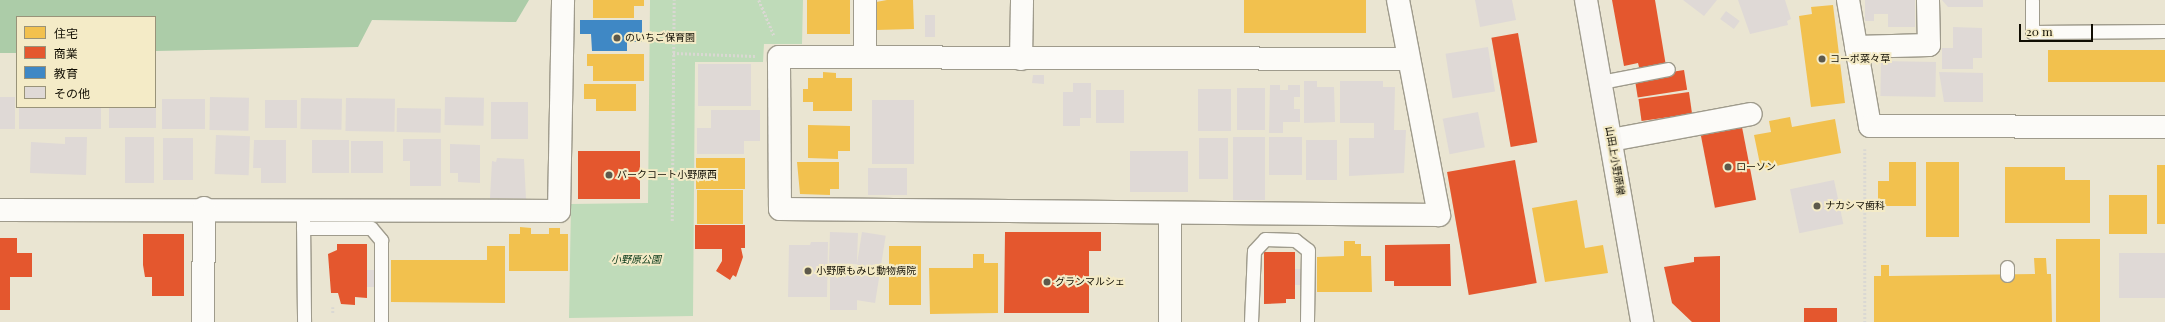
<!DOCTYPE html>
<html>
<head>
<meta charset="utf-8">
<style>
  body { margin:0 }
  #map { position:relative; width:2165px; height:322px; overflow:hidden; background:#eae5d2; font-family:"Playfair Display","Noto Sans JP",serif }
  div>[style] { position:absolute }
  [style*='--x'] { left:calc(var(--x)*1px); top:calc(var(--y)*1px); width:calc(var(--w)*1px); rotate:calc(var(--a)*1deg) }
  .green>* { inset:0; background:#bfdbb9 }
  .forest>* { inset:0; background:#accca8 }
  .homes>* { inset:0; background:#f2c14e; transform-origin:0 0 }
  .shops>* { inset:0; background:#e4572e; transform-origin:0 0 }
  .schools>* { inset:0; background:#3f88c5 }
  .building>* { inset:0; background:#dfd9d6; transform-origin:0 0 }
  .path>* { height:2.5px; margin-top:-1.25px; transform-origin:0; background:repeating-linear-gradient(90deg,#dad8d3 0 2px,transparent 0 4px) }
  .roads { filter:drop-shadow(1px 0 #9f9b8c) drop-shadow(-1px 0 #9f9b8c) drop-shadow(0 1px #9f9b8c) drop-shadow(0 -1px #9f9b8c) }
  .lane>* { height:13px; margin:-6.5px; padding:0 6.5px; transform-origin:6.5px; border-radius:6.5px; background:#fcfbf8 }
  .street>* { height:22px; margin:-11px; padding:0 11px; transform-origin:11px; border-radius:11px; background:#fcfbf8 }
  .secondary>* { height:22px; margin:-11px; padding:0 11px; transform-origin:11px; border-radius:11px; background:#f8f6f3 }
  .dots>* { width:11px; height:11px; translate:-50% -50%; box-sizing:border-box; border:2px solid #f4ebc7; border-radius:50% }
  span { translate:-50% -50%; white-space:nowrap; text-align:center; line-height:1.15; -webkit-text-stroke:4px #f4ebc7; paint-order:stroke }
  .poi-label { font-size:10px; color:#110e03 }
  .left { translate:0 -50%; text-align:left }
  .street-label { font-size:10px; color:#110e03 }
  .park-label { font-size:10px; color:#083818; font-style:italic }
  .legend { position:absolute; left:16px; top:16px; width:140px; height:92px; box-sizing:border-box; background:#f4ebc7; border:1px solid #999379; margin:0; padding:5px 7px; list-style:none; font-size:12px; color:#110e03 }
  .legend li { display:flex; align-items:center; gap:8px; height:20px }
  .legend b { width:20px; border:1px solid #999379 }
  .scale { position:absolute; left:2019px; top:24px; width:74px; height:18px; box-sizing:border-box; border:2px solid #110e03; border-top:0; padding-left:5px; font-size:12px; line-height:14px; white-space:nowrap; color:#110e03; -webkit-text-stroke:3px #f4ebc7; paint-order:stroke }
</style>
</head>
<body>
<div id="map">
  <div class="green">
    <i style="clip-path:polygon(650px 0,803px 0,802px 44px,764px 44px,763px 62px,695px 62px,693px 316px,569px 318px,571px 204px,648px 203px)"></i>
  </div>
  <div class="forest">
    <i style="clip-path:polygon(0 0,529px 0,516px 22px,372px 20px,358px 47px,155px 51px,155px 17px,17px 17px,17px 53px,0 53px)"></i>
  </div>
  <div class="homes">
    <i style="clip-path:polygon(593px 0,644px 0,644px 6px,634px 6px,634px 18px,593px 18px)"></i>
    <i style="left:807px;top:0;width:43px;height:34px"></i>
    <i style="clip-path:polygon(887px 0,913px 0,914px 29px,876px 30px,876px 2px)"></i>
    <i style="left:1244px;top:0;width:122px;height:33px"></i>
    <i style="clip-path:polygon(1833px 5px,1845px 103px,1811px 107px,1799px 16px,1812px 14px,1811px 7px)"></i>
    <i style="left:2048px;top:50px;width:117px;height:32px"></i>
    <i style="clip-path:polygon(587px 54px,644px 54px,644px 81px,593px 81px,593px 66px,587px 66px)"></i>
    <i style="clip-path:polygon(823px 72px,836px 73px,836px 78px,852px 78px,852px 111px,813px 111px,813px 102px,803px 102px,803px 89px,808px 89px,808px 78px,823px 78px)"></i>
    <i style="clip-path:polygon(584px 84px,636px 84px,636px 111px,596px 111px,596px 99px,584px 99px)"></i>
    <i style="clip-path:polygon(1790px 117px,1792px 127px,1835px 119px,1841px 153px,1761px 169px,1754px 135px,1771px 132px,1769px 121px)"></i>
    <i style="clip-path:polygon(808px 125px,850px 126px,850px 151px,838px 151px,838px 159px,808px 158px)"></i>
    <i style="left:696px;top:158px;width:49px;height:31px"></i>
    <i style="clip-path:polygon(797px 162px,839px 162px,839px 189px,830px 189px,830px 195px,800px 194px)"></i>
    <i style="clip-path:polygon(1889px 162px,1916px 162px,1916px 206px,1878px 206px,1878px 181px,1889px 181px)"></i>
    <i style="left:1926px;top:162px;width:33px;height:75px"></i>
    <i style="left:2157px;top:165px;width:8px;height:59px"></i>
    <i style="clip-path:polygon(2005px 167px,2065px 167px,2065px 180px,2090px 180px,2090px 223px,2005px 223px)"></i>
    <i style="left:697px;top:190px;width:46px;height:34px"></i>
    <i style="left:2109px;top:195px;width:38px;height:39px"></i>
    <i style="clip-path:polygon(1577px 200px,1585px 248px,1603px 245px,1608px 273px,1545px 282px,1532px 208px)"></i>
    <i style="clip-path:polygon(520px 227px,531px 228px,531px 234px,549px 234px,549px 228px,560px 228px,560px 234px,568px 234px,568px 271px,509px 271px,509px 234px,520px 234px)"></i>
    <i style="left:2056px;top:239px;width:44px;height:83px"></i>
    <i style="clip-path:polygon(1344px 241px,1355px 241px,1355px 244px,1361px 244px,1361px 256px,1371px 256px,1372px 292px,1317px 292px,1317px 257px,1344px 256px)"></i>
    <i style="clip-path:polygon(487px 246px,505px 246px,505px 303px,391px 302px,391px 260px,487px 260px)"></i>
    <i style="left:889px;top:246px;width:32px;height:59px"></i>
    <i style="clip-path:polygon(973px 254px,984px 254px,984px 263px,998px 263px,998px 313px,930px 314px,929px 268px,973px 268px)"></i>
    <i style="clip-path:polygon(2034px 258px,2046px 258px,2047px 274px,2051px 274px,2052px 322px,1874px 322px,1874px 276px,1881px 276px,1881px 265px,1889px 265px,1889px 276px,2035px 274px)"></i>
  </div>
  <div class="shops">
    <i style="clip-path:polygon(1612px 0,1655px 0,1666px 66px,1640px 71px,1638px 63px,1624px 66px)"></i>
    <i style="left:1518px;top:33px;width:111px;height:27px;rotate:80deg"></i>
    <i style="left:1684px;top:70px;width:20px;height:50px;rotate:81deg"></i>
    <i style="left:1689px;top:92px;width:22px;height:51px;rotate:82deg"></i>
    <i style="left:1742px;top:127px;width:74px;height:42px;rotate:79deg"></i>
    <i style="left:578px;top:151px;width:62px;height:48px"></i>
    <i style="left:1515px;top:160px;width:125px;height:69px;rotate:80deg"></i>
    <i style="clip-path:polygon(695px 225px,745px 225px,745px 248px,741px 248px,743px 257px,736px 277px,733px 275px,730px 280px,716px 271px,722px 261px,722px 249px,695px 249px)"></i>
    <i style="clip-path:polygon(1005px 232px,1101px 232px,1101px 251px,1089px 251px,1089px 313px,1004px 313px)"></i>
    <i style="clip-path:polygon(143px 234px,184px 234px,184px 296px,152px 296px,152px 277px,145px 277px,143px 265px)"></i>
    <i style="clip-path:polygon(0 238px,17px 238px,17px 253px,32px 253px,32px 277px,10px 277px,10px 310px,0 310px)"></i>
    <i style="clip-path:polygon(337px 244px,367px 244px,367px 298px,355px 297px,355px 305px,341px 304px,338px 293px,331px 293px,328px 254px,337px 250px)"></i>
    <i style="clip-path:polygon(1450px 244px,1451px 286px,1394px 286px,1394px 281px,1385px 281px,1385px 245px)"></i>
    <i style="clip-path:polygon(1264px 252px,1295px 252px,1295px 299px,1286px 299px,1286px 303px,1264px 304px)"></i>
    <i style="clip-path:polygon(1720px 256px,1720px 322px,1692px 322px,1672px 303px,1664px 267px,1694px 262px,1694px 257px)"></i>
    <i style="left:1804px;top:308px;width:33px;height:14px"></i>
  </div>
  <div class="schools">
    <i style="clip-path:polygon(580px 20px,642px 20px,642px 42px,627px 42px,627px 51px,592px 51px,591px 34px,580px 34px)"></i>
  </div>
  <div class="building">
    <i style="clip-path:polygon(1475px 0,1512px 0,1516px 20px,1480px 27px)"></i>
    <i style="clip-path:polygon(1683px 0,1717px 0,1704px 16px)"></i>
    <i style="clip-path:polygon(1738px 0,1785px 0,1791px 19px,1787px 21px,1788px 25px,1750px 34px)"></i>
    <i style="clip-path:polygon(1865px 0,1915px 0,1915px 27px,1888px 27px,1888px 14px,1874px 14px,1874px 21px,1865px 21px)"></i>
    <i style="clip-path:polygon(1942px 0,1983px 0,1983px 7px,1948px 7px)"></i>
    <i style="left:1726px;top:11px;width:17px;height:10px;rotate:36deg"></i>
    <i style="left:925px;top:15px;width:10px;height:22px"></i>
    <i style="clip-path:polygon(1953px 27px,1982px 28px,1982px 58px,1973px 58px,1973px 69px,1942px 69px,1942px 48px,1953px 48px)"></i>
    <i style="left:1488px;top:47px;width:45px;height:43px;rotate:81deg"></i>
    <i style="left:1881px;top:61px;width:55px;height:35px;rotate:1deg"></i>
    <i style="left:698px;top:64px;width:53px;height:42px"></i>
    <i style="clip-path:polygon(1939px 72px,1983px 73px,1983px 102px,1944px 102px)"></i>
    <i style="clip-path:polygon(1033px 75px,1044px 75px,1044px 84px,1032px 83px)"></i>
    <i style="clip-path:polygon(1304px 81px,1317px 81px,1317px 87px,1334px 87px,1335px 122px,1304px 123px)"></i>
    <i style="clip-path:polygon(1340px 81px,1383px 81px,1383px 87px,1395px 87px,1394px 130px,1406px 130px,1404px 173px,1349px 176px,1349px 138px,1374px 138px,1374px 123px,1340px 123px)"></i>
    <i style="clip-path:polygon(1073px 83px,1091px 83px,1091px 118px,1080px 118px,1080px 126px,1063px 126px,1063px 92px,1073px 92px)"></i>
    <i style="clip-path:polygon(1270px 85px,1280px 85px,1280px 90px,1288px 90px,1288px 85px,1300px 85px,1300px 97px,1294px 97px,1294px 109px,1300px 109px,1300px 122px,1283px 122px,1283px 133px,1269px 133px)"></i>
    <i style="left:1237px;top:88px;width:28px;height:42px"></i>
    <i style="left:1198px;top:89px;width:33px;height:42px"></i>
    <i style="left:1096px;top:90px;width:28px;height:33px"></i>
    <i style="left:0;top:97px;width:15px;height:32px"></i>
    <i style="left:210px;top:97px;width:39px;height:33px;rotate:1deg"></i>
    <i style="left:445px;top:97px;width:39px;height:28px;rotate:1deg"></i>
    <i style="left:301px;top:98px;width:41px;height:31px;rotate:1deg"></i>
    <i style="left:346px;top:98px;width:49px;height:33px;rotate:1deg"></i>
    <i style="left:162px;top:99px;width:43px;height:30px"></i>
    <i style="left:265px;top:100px;width:32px;height:28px"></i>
    <i style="left:872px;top:100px;width:42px;height:64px"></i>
    <i style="left:491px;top:102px;width:37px;height:37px"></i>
    <i style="left:19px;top:107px;width:82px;height:22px"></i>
    <i style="left:109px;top:107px;width:47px;height:21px"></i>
    <i style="left:397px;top:108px;width:44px;height:24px;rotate:1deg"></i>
    <i style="clip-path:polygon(711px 110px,760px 110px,760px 141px,744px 141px,744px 154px,697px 154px,697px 128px,711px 128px)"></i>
    <i style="left:1478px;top:112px;width:36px;height:36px;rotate:79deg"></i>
    <i style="left:216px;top:135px;width:34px;height:39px;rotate:2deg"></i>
    <i style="clip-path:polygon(65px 137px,87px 137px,86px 175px,30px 173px,31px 142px,65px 144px)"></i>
    <i style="left:125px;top:137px;width:29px;height:46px"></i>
    <i style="left:1233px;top:137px;width:32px;height:63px"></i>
    <i style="left:1269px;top:137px;width:33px;height:38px"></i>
    <i style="left:163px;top:138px;width:30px;height:42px"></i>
    <i style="left:1199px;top:138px;width:29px;height:41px"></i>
    <i style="clip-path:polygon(403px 139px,441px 139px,441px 186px,410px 186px,410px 161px,403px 161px)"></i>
    <i style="clip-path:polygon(254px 140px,286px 140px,286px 183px,261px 183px,261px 168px,253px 168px)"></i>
    <i style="left:312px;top:140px;width:37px;height:33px"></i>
    <i style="left:1306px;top:140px;width:31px;height:40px"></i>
    <i style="left:351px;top:141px;width:32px;height:32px"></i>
    <i style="clip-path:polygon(450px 144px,480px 145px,480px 183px,458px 182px,458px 173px,450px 173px)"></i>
    <i style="left:1130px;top:151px;width:58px;height:41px"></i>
    <i style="clip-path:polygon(497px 158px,524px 159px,526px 199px,490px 198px,492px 161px,496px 162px)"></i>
    <i style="left:868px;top:168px;width:39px;height:27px"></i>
    <i style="left:1834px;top:180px;width:45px;height:45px;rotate:78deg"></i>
    <i style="left:830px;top:232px;width:28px;height:31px;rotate:2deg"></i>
    <i style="left:862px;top:232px;width:24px;height:68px;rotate:9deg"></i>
    <i style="clip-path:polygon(811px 242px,828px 242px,827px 297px,788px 297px,789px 245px,810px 245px)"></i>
    <i style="left:2165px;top:253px;width:45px;height:46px;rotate:90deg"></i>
    <i style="left:1295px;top:269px;width:9px;height:16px"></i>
    <i style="left:367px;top:270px;width:13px;height:17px"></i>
    <i style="left:830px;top:273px;width:27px;height:37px"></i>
  </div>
  <div class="path">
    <i style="--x:759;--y:0;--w:38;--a:67"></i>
    <i style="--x:673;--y:53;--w:82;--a:2.1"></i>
    <i style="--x:1865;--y:149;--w:173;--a:90"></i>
    <i style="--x:672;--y:221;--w:221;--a:-89.5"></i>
    <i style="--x:333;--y:307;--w:7;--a:90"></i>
  </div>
  <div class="roads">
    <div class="lane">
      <i style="--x:2032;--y:0;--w:32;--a:90"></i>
      <i style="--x:2032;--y:32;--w:133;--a:-0.4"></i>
      <i style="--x:1601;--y:82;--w:68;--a:-11"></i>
      <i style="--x:303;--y:220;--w:102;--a:89.4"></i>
      <i style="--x:303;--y:228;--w:68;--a:0"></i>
      <i style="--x:371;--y:228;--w:16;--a:50"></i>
      <i style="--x:381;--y:240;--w:82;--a:90"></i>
      <i style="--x:2007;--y:267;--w:8;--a:90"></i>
      <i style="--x:1251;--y:322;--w:71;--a:-87.6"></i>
      <i style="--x:1254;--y:251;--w:16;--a:-47"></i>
      <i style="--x:1265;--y:239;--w:30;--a:2"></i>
      <i style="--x:1295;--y:240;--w:16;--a:38"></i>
      <i style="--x:1308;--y:250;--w:72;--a:90.8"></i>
    </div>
    <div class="street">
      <i style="--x:865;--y:0;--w:57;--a:90"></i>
      <i style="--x:1398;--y:0;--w:219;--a:79.2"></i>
      <i style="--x:1439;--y:215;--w:659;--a:-179.48"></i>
      <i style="--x:780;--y:209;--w:152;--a:-90.4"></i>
      <i style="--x:779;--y:57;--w:628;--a:0.18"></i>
      <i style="--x:1848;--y:0;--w:128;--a:80.1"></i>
      <i style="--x:1870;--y:126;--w:295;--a:0.2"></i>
      <i style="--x:1856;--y:47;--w:73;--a:-1.6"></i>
      <i style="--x:1929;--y:45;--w:45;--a:-91.3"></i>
      <i style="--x:1021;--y:59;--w:59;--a:-89"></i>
      <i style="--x:1611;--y:140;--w:142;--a:-10.5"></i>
      <i style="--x:0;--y:210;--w:559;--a:0.1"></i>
      <i style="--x:559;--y:211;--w:211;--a:-88.9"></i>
      <i style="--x:1170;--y:213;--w:109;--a:90"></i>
      <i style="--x:203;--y:322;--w:114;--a:-89.5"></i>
    </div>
    <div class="secondary">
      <i style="--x:1586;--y:0;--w:327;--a:80.1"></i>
    </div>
  </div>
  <div class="dots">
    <i style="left:617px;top:38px;background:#5d594b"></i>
    <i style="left:1822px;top:59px;background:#5d594b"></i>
    <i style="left:1728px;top:167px;background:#5d594b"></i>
    <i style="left:609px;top:175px;background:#5d594b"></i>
    <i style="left:1817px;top:206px;background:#5d594b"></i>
    <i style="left:808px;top:271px;background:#5d594b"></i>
    <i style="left:1047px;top:282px;background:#5d594b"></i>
  </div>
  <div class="poi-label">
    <span class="left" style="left:625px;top:38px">のいちご保育園</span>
    <span class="left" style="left:1830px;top:59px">コーポ菜々草</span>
    <span class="left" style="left:1736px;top:167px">ローソン</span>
    <span class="left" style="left:617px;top:175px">パークコート小野原西</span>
    <span class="left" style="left:1825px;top:206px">ナカシマ歯科</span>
    <span class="left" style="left:816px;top:271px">小野原もみじ動物病院</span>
    <span class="left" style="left:1055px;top:282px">グランマルシェ</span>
  </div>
  <div class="street-label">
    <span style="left:1615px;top:161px;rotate:80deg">山田上小野原線</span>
  </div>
  <div class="park-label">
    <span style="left:636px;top:260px">小野原公園</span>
  </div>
  <ul class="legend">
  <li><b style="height:11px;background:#f2c14e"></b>住宅</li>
  <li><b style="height:11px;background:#e4572e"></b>商業</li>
  <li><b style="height:11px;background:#3f88c5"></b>教育</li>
  <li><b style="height:11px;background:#dfd9d6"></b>その他</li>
  </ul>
  <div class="scale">20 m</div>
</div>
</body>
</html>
